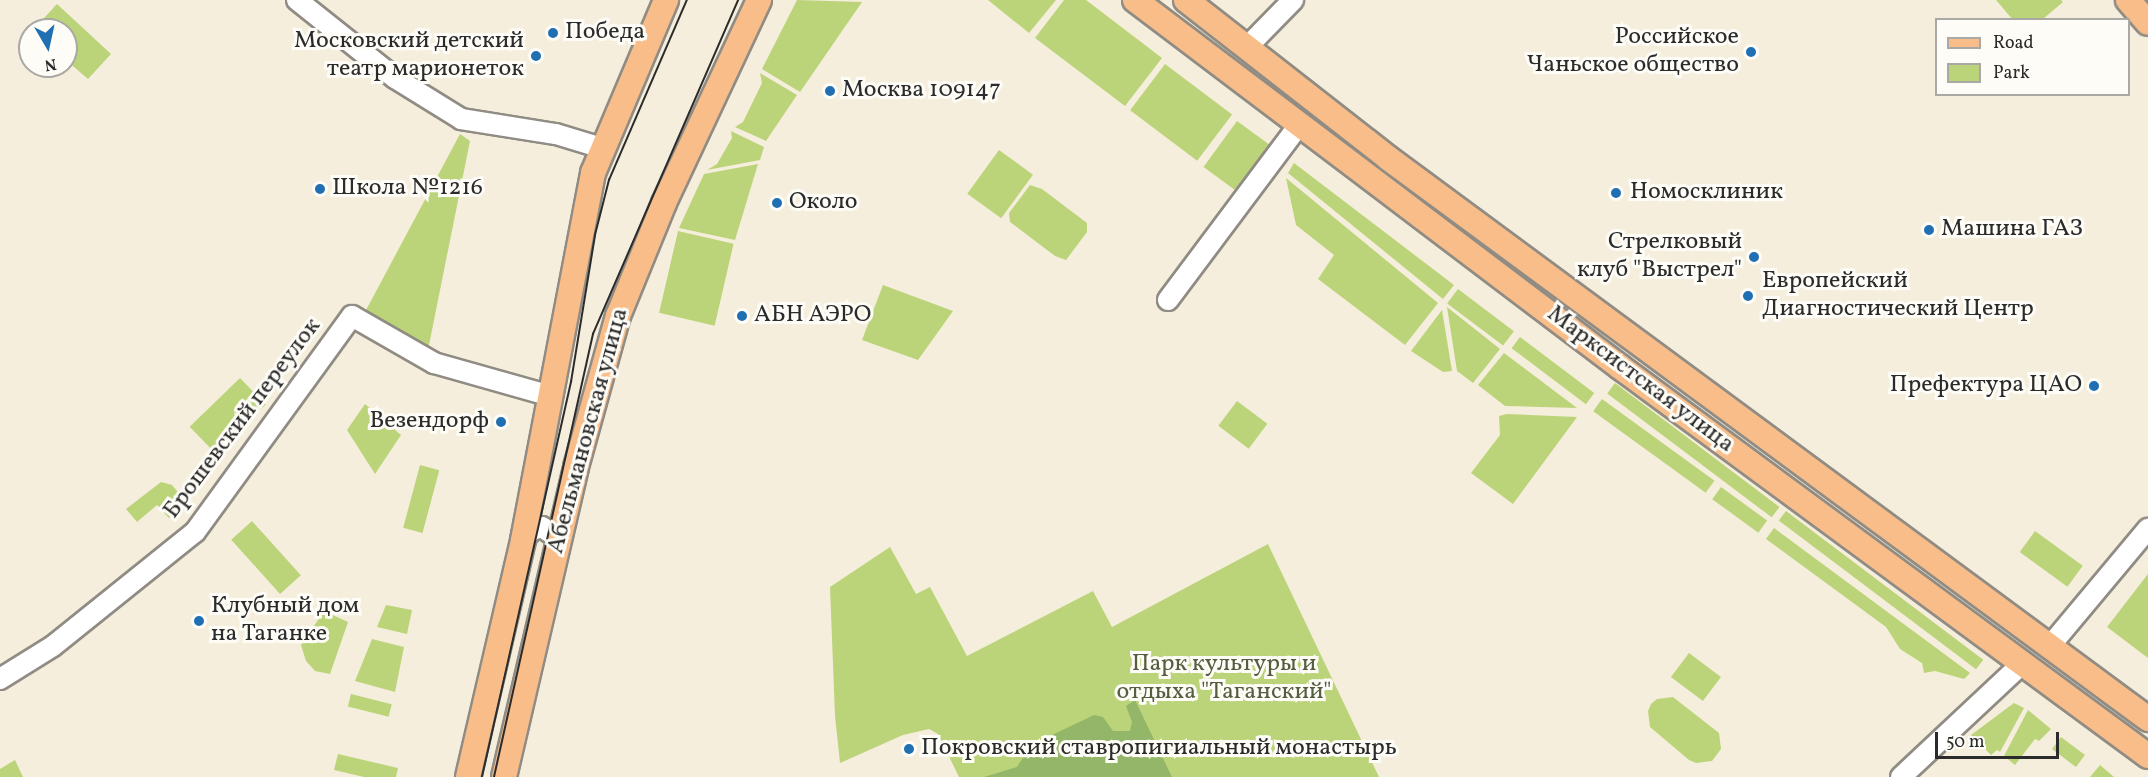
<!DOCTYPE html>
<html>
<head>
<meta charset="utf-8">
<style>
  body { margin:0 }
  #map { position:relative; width:2148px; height:777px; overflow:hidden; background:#f6eedc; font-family:Vollkorn,serif }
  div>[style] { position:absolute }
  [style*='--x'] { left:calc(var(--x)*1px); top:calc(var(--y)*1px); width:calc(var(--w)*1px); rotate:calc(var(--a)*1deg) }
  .green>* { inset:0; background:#bbd479; transform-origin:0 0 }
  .forest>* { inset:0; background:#94b669 }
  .roads { filter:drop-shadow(2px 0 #908c84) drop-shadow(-2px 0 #908c84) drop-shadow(0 2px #908c84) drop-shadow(0 -2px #908c84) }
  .minor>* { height:20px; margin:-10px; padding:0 10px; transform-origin:10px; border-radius:10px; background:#fff }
  .major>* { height:24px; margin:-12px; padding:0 12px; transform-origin:12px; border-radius:12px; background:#f8bd89 }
  .tram>* { height:1.5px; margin:-0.75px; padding:0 0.75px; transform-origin:0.75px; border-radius:0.75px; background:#2b2b2b }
  .dots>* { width:16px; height:16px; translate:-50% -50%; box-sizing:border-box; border:3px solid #fdfcf7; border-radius:50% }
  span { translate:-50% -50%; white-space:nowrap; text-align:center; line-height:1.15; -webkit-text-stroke:6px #fdfcf7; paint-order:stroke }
  .poi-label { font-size:24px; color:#2b2b2b }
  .left { translate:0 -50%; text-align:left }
  .right { translate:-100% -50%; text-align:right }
  .street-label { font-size:24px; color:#2b2b2b }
  .park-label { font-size:24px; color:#565e42 }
  .legend { position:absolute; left:1935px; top:18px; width:195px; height:78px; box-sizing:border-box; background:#fdfcf7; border:2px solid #a9a8a5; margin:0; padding:8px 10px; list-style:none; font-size:18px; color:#2b2b2b }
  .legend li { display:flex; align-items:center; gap:12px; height:30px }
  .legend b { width:30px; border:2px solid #a9a8a5 }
  .north { position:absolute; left:18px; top:18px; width:60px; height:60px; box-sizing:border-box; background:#fdfcf7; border:2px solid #a9a8a5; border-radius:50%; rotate:171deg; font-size:16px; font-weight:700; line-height:24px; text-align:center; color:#2b2b2b }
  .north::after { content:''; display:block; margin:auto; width:21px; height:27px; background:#1f6fb2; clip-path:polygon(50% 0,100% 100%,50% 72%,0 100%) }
  .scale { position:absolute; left:1935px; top:732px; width:124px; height:27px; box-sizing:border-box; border:3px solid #2b2b2b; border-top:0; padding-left:8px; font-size:18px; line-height:21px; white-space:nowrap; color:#2b2b2b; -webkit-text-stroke:4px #fdfcf7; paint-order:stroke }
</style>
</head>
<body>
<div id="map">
  <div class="green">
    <i style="clip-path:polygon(797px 0,862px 2px,800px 92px,762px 69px)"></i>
    <i style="clip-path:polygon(988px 0,1056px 0,1029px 33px)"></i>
    <i style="clip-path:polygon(1064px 0,1086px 0,1162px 58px,1125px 106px,1035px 38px)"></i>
    <i style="clip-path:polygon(1996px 0,2061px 0,2063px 2px,2043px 19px,2013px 20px)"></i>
    <i style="clip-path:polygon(57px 4px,111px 54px,88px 79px,66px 60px,66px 30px,33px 30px)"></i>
    <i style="left:1165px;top:64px;width:84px;height:58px;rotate:37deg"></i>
    <i style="clip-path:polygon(760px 73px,797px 95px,766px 141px,735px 127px,743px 122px,762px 83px)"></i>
    <i style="left:1237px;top:121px;width:42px;height:57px;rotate:36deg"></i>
    <i style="clip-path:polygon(731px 131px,764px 147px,760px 160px,707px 170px,717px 164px,732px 138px)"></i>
    <i style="clip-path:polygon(460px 134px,470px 141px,428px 350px,365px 312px)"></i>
    <i style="left:999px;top:150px;width:42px;height:54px;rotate:36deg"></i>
    <i style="clip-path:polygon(1294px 163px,1454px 285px,1443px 299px,1288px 173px)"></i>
    <i style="clip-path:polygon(758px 164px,735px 240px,679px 228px,704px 174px)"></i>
    <i style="clip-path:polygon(1286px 178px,1438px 303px,1405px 345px,1318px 279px,1334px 255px,1296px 225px)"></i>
    <i style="clip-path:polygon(1030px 185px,1042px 189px,1087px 223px,1087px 232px,1066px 260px,1055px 256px,1010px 222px,1009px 213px)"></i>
    <i style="left:678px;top:231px;width:57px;height:84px;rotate:13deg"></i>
    <i style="clip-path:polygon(883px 285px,953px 311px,918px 360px,862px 340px)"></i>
    <i style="left:1458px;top:289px;width:70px;height:18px;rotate:37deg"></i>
    <i style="clip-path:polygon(1447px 307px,1500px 349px,1473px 383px,1457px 371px)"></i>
    <i style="clip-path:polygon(1442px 310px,1452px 371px,1443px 372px,1411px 351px)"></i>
    <i style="left:1520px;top:337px;width:93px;height:14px;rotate:37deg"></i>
    <i style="clip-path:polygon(1504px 353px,1577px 408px,1505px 406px,1478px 385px)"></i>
    <i style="left:240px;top:378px;width:37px;height:70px;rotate:46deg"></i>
    <i style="left:1615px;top:383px;width:206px;height:13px;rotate:37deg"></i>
    <i style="left:1602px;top:399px;width:139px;height:15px;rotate:36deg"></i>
    <i style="left:1237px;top:401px;width:38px;height:31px;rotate:37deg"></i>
    <i style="clip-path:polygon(365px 404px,401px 435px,375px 474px,347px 430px)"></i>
    <i style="clip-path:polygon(1507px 414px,1577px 417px,1513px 504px,1471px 473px,1500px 435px,1499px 416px)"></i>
    <i style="left:420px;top:465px;width:20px;height:65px;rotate:15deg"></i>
    <i style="clip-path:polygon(161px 482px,172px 485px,187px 503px,169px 518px,157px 505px,137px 522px,126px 509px)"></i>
    <i style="left:1721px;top:487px;width:57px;height:15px;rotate:36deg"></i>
    <i style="left:1786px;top:511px;width:247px;height:12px;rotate:37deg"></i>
    <i style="left:252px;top:521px;width:73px;height:28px;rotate:48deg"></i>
    <i style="clip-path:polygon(1774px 528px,1970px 673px,1964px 679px,1935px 671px,1924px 673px,1922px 663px,1900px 649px,1886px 627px,1766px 539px)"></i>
    <i style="left:2035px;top:531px;width:59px;height:26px;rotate:36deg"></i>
    <i style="clip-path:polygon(1268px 544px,1379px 777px,959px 777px,938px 734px,929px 729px,903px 735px,840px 763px,835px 716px,830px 587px,890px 547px,916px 594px,930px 587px,967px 656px,1093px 591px,1112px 627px)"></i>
    <i style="clip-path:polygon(2148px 574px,2148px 658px,2107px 627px)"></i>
    <i style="clip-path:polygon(386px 605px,412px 610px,407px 634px,377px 627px)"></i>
    <i style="clip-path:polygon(324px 611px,348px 622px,330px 674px,315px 671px,306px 661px,301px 645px)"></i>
    <i style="clip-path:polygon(372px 639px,404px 647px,395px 692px,355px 681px)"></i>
    <i style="left:1689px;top:653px;width:40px;height:30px;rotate:37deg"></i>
    <i style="left:351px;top:694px;width:42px;height:13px;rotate:14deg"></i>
    <i style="clip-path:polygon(1673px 697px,1719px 733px,1721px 749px,1712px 761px,1696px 763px,1689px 760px,1650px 727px,1648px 711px,1651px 704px,1657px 699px)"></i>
    <i style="clip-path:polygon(2014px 703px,2024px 708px,2000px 752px,1997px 750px,1991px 755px,1971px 735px)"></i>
    <i style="clip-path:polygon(2028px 710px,2051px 729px,2039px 741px,2035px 739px,2015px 765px,2004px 756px)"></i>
    <i style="left:2061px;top:737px;width:30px;height:15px;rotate:37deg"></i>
    <i style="clip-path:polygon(338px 754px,398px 768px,396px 777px,364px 777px,334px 770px)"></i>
    <i style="clip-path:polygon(15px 760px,23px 777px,0 777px,0 769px)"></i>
    <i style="clip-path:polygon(2100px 765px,2114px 777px,2090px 777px)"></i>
  </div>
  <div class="forest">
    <i style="clip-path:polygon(1135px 700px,1172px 777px,984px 777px,1017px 767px,1031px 745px,1094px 715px,1103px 717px,1113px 731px,1130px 731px,1132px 722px,1126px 706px)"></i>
  </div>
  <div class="roads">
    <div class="minor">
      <i style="--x:297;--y:0;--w:125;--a:38.5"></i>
      <i style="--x:395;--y:78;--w:78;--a:31.8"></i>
      <i style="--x:461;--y:119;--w:96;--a:9"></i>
      <i style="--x:556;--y:134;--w:48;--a:16.9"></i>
      <i style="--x:1247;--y:47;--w:66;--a:-45.6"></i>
      <i style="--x:1168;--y:300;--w:219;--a:-53.2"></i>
      <i style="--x:523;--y:540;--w:13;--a:-48"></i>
      <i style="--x:532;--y:530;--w:10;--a:-17"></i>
      <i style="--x:542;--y:527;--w:16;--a:35"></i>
      <i style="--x:555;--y:536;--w:11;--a:80"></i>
      <i style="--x:2050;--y:646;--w:153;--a:-50.1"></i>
      <i style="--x:0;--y:679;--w:62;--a:-31.9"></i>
      <i style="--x:53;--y:646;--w:182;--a:-38.8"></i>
      <i style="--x:195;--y:532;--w:267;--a:-54"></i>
      <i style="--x:352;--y:316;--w:95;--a:29.8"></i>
      <i style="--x:434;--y:363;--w:122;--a:15.8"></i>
      <i style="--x:1901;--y:777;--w:167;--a:-43.1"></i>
    </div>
    <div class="major">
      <i style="--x:1135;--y:0;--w:608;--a:37.11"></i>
      <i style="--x:1620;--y:367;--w:656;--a:36.38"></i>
      <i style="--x:1186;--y:0;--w:256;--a:38"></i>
      <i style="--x:1388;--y:158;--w:945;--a:36.43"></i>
      <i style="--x:2128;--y:0;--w:30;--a:49"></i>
      <i style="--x:468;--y:777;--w:243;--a:-76.9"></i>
      <i style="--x:523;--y:540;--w:374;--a:-79.2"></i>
      <i style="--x:593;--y:173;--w:188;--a:-67.1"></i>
      <i style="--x:504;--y:777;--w:318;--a:-76.9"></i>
      <i style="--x:576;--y:467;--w:157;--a:-74.5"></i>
      <i style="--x:618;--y:316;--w:122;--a:-67.8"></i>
      <i style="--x:664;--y:203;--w:224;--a:-64.9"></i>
    </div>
  </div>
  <div class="tram">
    <i style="--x:482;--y:777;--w:405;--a:-77.3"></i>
    <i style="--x:571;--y:382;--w:149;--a:-80.7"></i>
    <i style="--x:595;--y:235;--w:57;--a:-75.7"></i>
    <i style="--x:609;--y:180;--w:196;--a:-66.6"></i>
    <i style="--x:494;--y:777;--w:454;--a:-77.4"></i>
    <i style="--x:593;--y:334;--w:364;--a:-66.5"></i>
  </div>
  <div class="dots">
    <i style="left:553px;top:33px;background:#1f6fb2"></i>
    <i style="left:1751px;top:52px;background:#1f6fb2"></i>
    <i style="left:536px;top:56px;background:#1f6fb2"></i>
    <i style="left:830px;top:91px;background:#1f6fb2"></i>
    <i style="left:320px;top:189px;background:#1f6fb2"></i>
    <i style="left:1616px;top:193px;background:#1f6fb2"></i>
    <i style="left:777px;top:203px;background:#1f6fb2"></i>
    <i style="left:1929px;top:230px;background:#1f6fb2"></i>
    <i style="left:1754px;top:257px;background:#1f6fb2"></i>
    <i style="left:1748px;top:296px;background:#1f6fb2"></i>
    <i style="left:742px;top:316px;background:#1f6fb2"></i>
    <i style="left:2094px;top:386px;background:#1f6fb2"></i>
    <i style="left:501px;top:422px;background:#1f6fb2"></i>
    <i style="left:199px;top:621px;background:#1f6fb2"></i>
    <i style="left:909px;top:749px;background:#1f6fb2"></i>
  </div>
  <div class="poi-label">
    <span class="left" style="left:565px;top:33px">Победа</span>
    <span class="right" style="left:1739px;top:52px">Российское<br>Чаньское общество</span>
    <span class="right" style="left:524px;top:56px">Московский детский<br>театр марионеток</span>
    <span class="left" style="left:842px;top:91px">Москва 109147</span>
    <span class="left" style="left:332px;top:189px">Школа №1216</span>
    <span class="left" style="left:1630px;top:193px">Номосклиник</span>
    <span class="left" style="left:789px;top:203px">Около</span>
    <span class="left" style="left:1941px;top:230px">Машина ГАЗ</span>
    <span class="right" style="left:1742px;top:257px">Стрелковый<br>клуб "Выстрел"</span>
    <span class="left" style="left:1762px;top:296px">Европейский<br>Диагностический Центр</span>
    <span class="left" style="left:754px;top:316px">АБН АЭРО</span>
    <span class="right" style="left:2082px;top:386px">Префектура ЦАО</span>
    <span class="right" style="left:489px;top:422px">Везендорф</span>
    <span class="left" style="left:211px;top:621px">Клубный дом<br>на Таганке</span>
    <span class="left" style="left:921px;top:749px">Покровский ставропигиальный монастырь</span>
  </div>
  <div class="street-label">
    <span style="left:1640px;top:380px;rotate:37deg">Марксистская улица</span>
    <span style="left:243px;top:419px;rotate:-53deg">Брошевский переулок</span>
    <span style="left:589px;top:431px;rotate:-75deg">Абельмановская улица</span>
  </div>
  <div class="park-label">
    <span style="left:1224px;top:679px">Парк культуры и<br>отдыха "Таганский"</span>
  </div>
  <ul class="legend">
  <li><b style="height:8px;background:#f8bd89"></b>Road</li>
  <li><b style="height:16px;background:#bbd479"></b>Park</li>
  </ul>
  <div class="north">N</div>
  <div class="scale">50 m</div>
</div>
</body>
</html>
